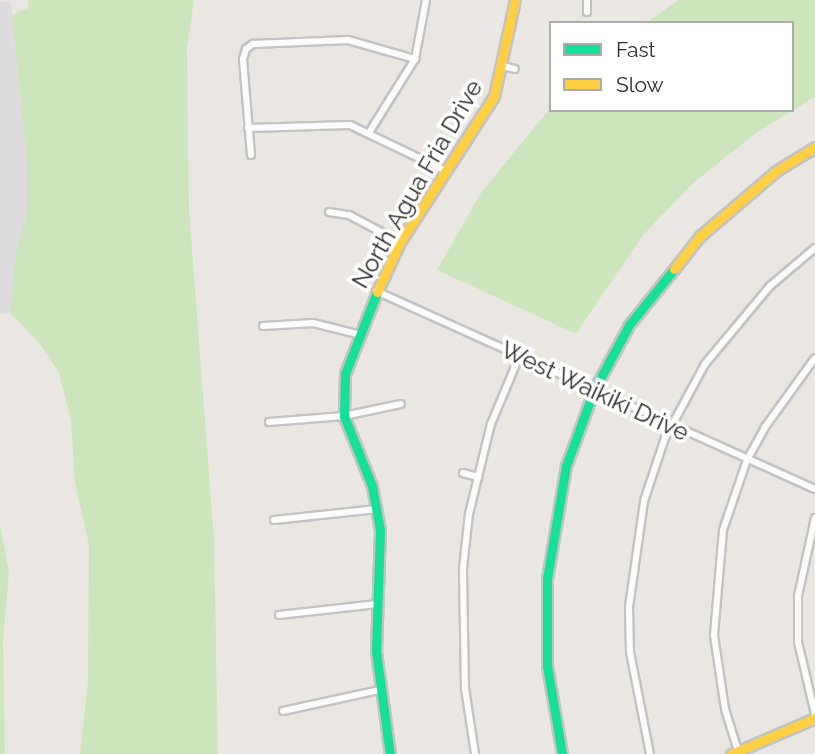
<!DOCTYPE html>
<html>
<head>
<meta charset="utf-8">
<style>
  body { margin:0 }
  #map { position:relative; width:815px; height:754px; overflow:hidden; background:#eae7e2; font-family:Raleway,sans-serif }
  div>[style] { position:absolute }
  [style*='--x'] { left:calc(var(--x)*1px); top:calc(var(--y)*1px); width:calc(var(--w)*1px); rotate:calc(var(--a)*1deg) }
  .industrial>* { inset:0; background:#dedcde }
  .green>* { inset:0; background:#cde5bc }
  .roads { filter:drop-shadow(2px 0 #c4c3c3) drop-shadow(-2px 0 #c4c3c3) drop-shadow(0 2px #c4c3c3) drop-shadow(0 -2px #c4c3c3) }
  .street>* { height:6px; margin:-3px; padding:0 3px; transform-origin:3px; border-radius:3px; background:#fcfbfb }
  .fast>* { height:9px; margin:-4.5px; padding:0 4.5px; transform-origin:4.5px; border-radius:4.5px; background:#16e098 }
  .slow>* { height:9px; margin:-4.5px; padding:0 4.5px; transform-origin:4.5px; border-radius:4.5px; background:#ffcf43 }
  span { translate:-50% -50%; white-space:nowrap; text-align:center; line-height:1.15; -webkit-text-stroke:7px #fff; paint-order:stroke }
  .street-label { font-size:24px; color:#2d2d2d }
  .legend { position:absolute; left:549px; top:21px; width:245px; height:91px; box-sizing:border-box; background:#fff; border:2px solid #ababab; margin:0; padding:9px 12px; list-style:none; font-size:21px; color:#2d2d2d }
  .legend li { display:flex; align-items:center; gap:14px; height:35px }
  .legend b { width:35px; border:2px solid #ababab }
</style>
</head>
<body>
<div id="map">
  <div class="industrial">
    <i style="clip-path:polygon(11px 1px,27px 163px,27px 212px,16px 252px,10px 313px,0 314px,0 2px)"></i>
  </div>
  <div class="green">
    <i style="clip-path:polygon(28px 0,194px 0,187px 48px,189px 209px,214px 540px,218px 754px,80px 754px,88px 680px,89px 545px,75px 483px,71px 420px,59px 373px,41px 345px,10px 313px,16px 252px,27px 212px,27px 163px,12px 15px,28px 8px)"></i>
    <i style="clip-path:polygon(678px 0,815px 0,815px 97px,756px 133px,692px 184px,643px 235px,576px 334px,437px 270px,481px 193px,551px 107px,792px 110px,792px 23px,646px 23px)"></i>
    <i style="clip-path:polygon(0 524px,9px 573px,3px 641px,5px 754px,0 754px)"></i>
  </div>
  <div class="roads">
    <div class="street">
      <i style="--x:587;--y:0;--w:12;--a:90"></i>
      <i style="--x:503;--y:66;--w:12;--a:14"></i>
      <i style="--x:248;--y:128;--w:102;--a:-1.7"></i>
      <i style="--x:350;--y:125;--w:104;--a:25.6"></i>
      <i style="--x:370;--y:131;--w:85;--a:-58"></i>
      <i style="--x:415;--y:59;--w:60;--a:-79.4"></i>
      <i style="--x:251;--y:155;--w:96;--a:-94.8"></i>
      <i style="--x:243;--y:59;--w:10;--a:-73"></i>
      <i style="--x:246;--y:49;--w:9;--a:-36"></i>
      <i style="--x:253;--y:44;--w:95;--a:-2.4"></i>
      <i style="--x:348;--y:40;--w:70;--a:15.8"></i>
      <i style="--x:329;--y:212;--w:20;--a:9"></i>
      <i style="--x:349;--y:215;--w:58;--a:27.9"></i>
      <i style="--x:376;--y:291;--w:482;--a:24.3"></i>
      <i style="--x:263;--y:326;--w:50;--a:-3.4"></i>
      <i style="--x:313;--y:323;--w:45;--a:14"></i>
      <i style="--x:269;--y:422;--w:75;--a:-4.6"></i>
      <i style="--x:344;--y:416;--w:58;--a:-11.9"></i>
      <i style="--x:463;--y:473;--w:16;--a:15"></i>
      <i style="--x:815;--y:518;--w:80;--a:102.3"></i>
      <i style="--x:798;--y:596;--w:46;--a:90"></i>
      <i style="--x:798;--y:642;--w:74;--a:76.7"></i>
      <i style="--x:274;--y:520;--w:104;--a:-6.1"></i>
      <i style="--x:279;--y:615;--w:99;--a:-6.4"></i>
      <i style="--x:283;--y:711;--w:98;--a:-12.3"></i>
      <i style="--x:475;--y:754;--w:67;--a:-98.6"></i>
      <i style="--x:465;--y:688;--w:120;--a:-91"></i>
      <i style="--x:463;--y:568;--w:54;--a:-83.7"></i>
      <i style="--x:469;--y:514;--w:93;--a:-76.3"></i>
      <i style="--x:491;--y:424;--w:73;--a:-67.3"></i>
      <i style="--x:650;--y:754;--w:104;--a:-101.1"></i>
      <i style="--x:630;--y:652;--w:45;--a:-91.3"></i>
      <i style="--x:629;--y:607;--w:107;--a:-81.9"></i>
      <i style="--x:644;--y:501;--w:66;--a:-71.6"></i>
      <i style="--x:665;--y:438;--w:84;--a:-61.6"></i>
      <i style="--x:705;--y:364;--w:102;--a:-50.2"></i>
      <i style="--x:770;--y:286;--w:59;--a:-40.2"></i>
      <i style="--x:739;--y:754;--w:47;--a:-107.3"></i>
      <i style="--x:725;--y:709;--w:75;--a:-98.5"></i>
      <i style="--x:714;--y:635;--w:105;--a:-85.1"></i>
      <i style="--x:723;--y:530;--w:74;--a:-71.1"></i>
      <i style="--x:747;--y:460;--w:38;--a:-61"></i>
      <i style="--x:765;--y:427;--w:85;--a:-54.1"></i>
    </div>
    <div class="fast">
      <i style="--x:377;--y:292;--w:88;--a:111.3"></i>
      <i style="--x:345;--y:374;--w:42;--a:91.4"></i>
      <i style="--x:344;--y:416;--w:75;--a:68.2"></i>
      <i style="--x:372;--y:486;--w:45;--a:79.7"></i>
      <i style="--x:380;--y:530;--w:121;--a:91.9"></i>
      <i style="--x:376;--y:651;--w:104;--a:82.3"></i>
      <i style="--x:562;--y:754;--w:90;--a:-99.6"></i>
      <i style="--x:547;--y:665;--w:86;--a:-90"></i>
      <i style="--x:547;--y:579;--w:115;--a:-80.5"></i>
      <i style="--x:566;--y:466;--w:81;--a:-69.8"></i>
      <i style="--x:594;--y:390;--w:74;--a:-61.7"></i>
      <i style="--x:629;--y:325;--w:72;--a:-51.2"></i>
    </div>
    <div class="slow">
      <i style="--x:674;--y:269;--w:42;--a:-51.8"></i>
      <i style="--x:700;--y:236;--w:100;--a:-40.5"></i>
      <i style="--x:776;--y:171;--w:46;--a:-31.6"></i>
      <i style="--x:377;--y:292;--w:55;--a:-65.3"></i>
      <i style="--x:400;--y:242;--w:174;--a:-57.2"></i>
      <i style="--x:494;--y:96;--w:98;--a:-77.7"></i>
      <i style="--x:731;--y:754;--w:91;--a:-23.2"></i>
    </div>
  </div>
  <div class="street-label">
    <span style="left:417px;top:184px;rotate:-60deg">North Agua Fria Drive</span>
    <span style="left:595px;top:391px;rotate:25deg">West Waikiki Drive</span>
  </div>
  <ul class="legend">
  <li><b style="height:9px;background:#16e098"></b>Fast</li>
  <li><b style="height:9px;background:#ffcf43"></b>Slow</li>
  </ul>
</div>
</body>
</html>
